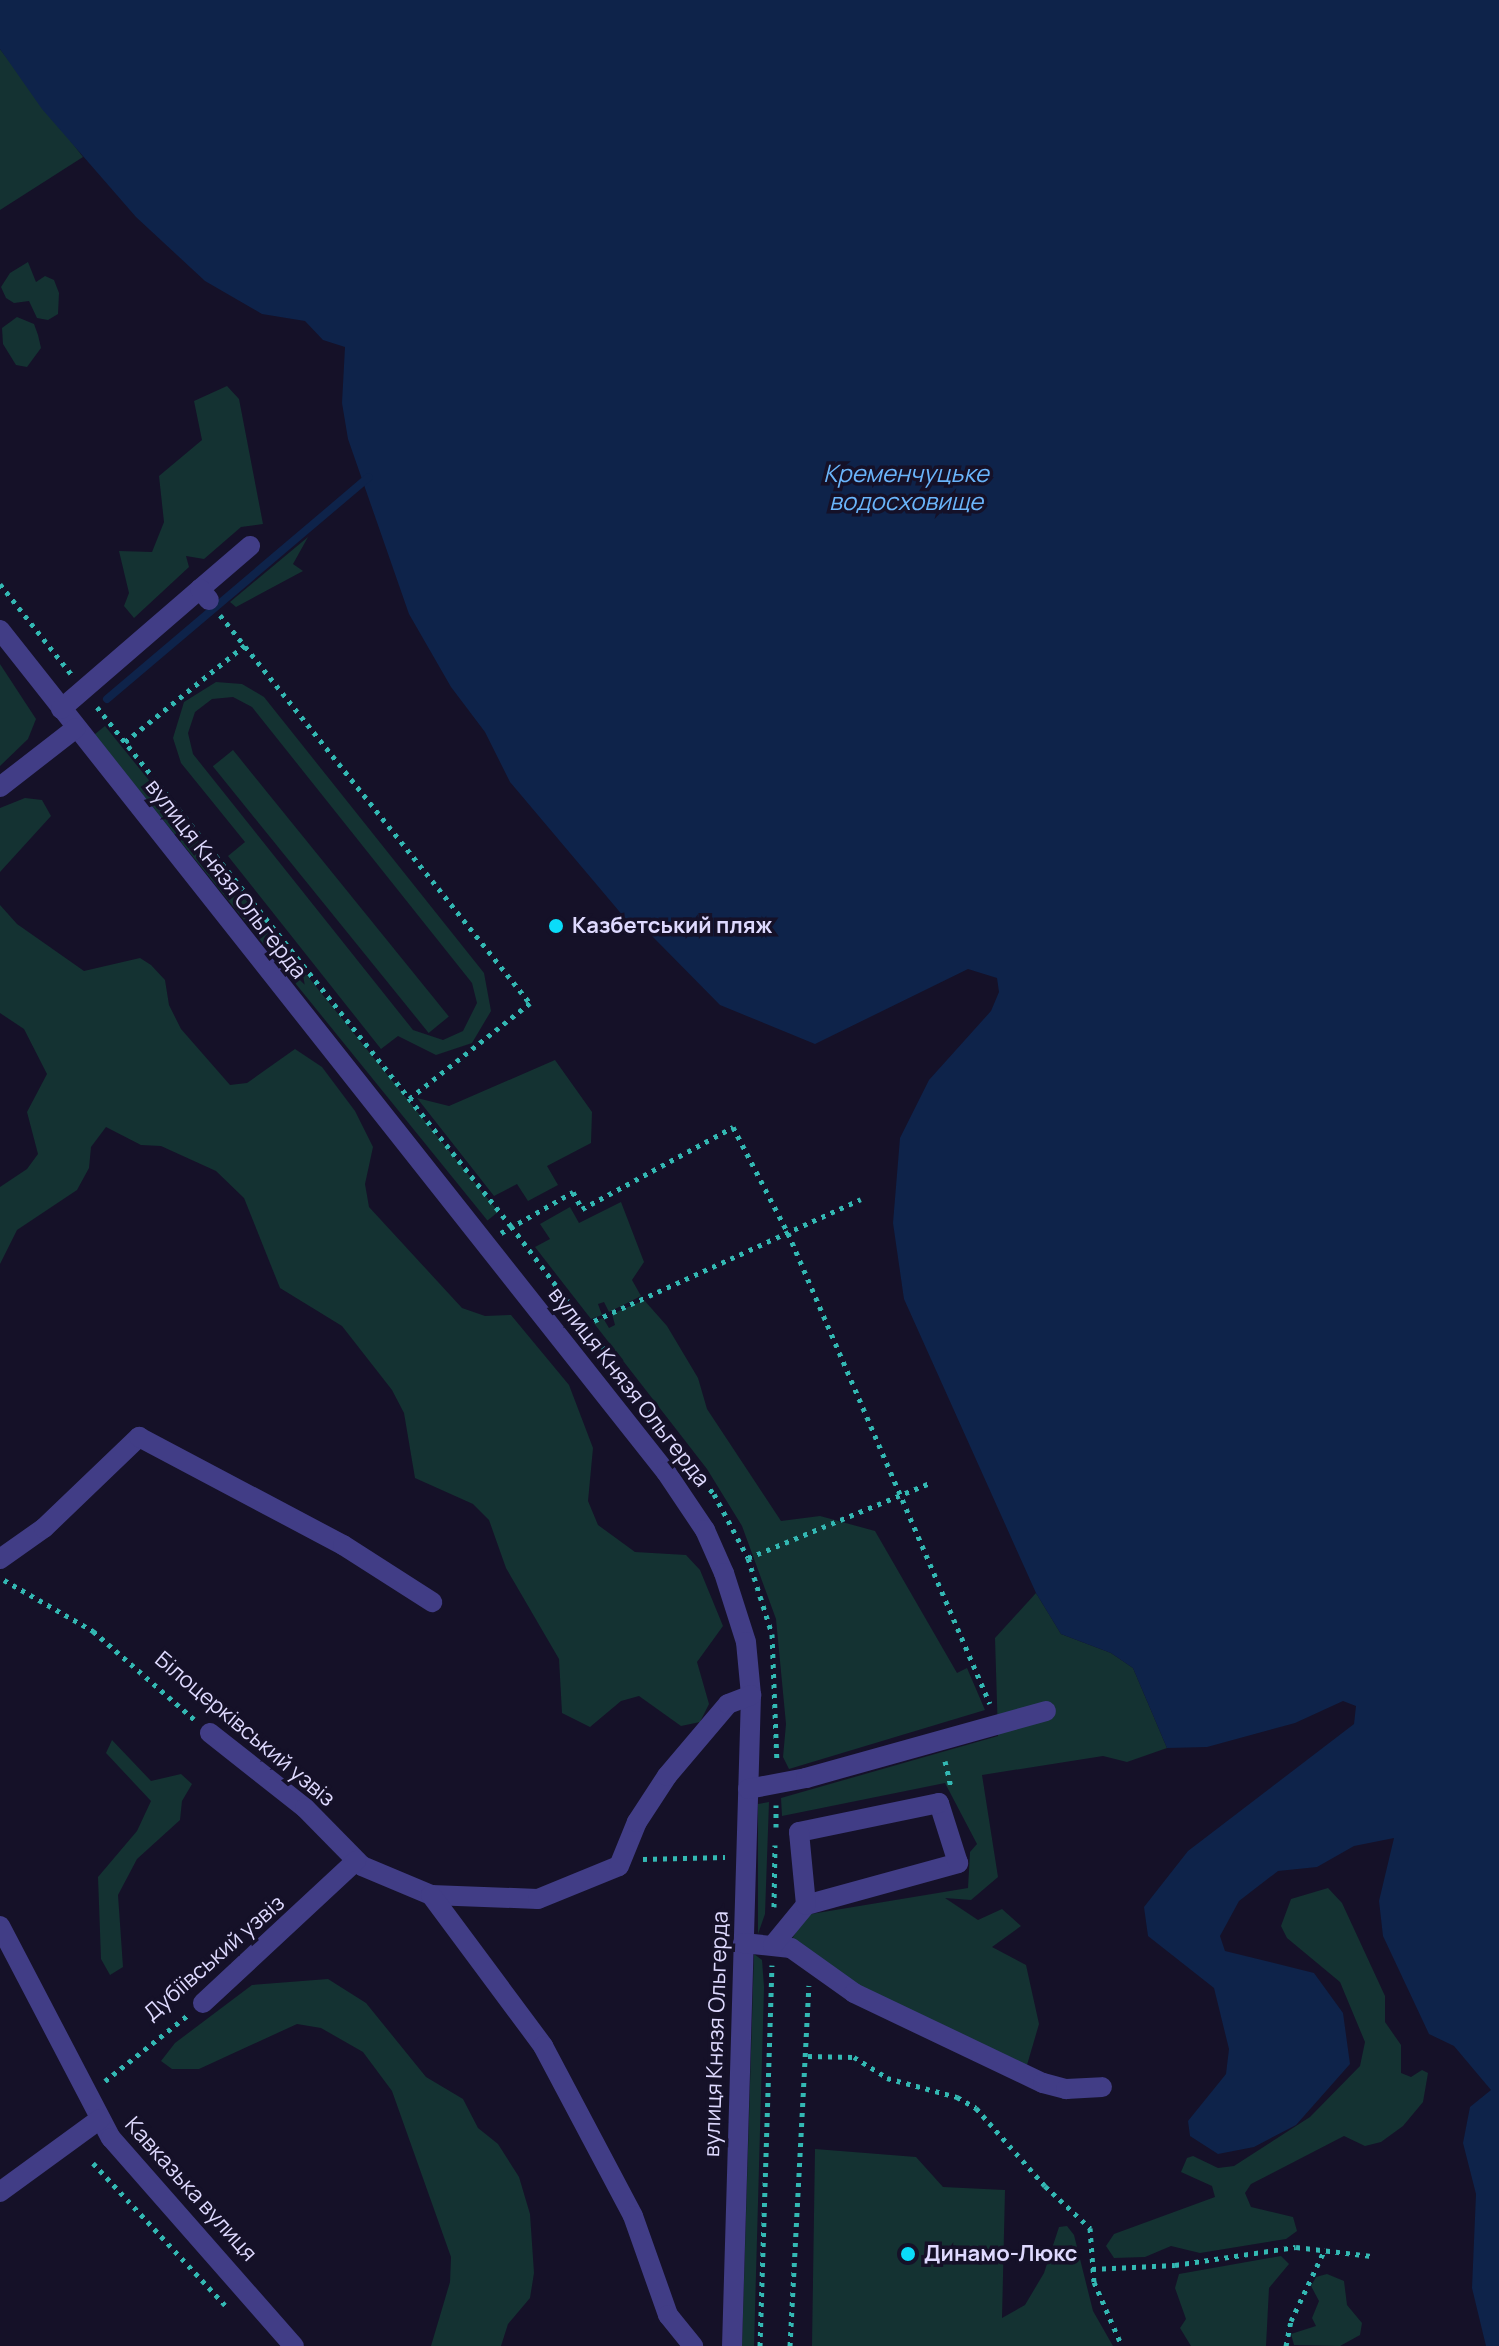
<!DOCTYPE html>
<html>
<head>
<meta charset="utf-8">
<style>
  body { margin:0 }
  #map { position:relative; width:1499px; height:2346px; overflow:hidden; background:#151128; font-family:Manrope,sans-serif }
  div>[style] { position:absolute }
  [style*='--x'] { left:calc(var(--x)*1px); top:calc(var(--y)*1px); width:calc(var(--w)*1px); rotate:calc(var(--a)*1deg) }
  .green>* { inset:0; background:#143232; transform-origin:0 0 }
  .water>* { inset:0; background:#0e234a }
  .stream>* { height:8px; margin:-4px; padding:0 4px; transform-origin:4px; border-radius:4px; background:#0e234a }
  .path>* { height:5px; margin-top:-2.5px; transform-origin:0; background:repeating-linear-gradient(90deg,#33b8b3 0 4px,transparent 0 10px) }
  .minor>* { height:20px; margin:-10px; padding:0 10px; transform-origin:10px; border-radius:10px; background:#413d86 }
  .dots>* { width:22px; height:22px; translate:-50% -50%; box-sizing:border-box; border:4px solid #151128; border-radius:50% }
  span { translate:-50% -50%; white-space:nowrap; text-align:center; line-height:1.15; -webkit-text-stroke:7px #151128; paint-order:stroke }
  .street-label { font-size:22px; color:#ded9fe }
  .poi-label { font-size:22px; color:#ded9fe; font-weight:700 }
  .left { translate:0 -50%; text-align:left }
  .water-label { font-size:24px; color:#6ab5fb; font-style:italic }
</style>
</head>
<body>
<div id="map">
  <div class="green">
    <i style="clip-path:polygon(0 49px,83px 157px,0 210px)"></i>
    <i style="clip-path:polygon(28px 262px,36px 282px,45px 276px,54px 280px,59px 293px,58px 314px,48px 320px,37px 318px,29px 301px,14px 303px,6px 298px,1px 287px,10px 273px)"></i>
    <i style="clip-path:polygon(17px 317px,34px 324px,38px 335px,41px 348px,27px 367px,16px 365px,3px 344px,2px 328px)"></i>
    <i style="clip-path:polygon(227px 386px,239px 399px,263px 524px,241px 527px,204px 559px,186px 556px,189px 567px,134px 618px,124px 606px,129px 593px,119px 551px,152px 552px,164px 522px,159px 476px,202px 440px,194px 401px)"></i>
    <i style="clip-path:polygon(308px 537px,293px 564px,303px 571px,236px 607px,230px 602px)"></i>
    <i style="clip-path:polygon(0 664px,36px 719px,28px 739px,0 766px)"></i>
    <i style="clip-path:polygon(evenodd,216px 682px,242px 684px,264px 697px,484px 973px,491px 1011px,472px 1043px,436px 1055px,398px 1036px,381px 1049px,228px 856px,245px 842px,181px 763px,173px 738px,184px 702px,216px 682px,233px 697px,252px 707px,472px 983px,477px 1003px,463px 1031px,443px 1040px,413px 1030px,193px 754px,188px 733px,195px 712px,212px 699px,233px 697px)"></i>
    <i style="left:105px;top:726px;width:625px;height:14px;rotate:51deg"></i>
    <i style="left:233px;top:750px;width:343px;height:26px;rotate:51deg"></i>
    <i style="clip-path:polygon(25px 798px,42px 800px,51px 816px,0 872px,0 808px)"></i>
    <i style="clip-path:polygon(0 905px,17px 924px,84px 971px,140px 958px,151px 965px,165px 980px,169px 1005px,181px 1029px,230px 1085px,247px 1083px,295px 1049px,322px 1067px,355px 1111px,373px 1147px,365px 1184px,369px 1207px,462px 1308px,485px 1316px,511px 1315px,569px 1385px,593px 1448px,588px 1501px,598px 1525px,635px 1552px,686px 1555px,700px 1570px,723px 1626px,697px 1662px,709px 1704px,700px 1722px,681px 1726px,639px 1696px,621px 1701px,590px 1727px,562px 1713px,559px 1659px,506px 1568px,489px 1520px,473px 1504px,415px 1478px,404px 1413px,392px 1390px,342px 1326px,280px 1288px,244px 1198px,216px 1171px,161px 1146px,141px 1145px,106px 1127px,91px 1147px,89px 1168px,77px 1190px,17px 1230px,0 1264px,0 1187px,27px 1169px,38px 1154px,27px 1112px,47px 1074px,24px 1029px,0 1013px)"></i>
    <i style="clip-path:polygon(555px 1060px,592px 1112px,591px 1143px,547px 1166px,558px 1185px,528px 1201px,517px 1184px,494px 1196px,417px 1098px,449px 1106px)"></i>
    <i style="clip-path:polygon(621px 1202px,644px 1262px,632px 1280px,641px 1296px,609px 1312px,604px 1302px,598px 1304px,602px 1315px,591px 1319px,535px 1247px,550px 1239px,540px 1224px,570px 1207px,579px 1223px)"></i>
    <i style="clip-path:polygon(644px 1300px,667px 1326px,698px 1378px,707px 1409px,781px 1521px,820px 1516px,875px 1531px,957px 1673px,967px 1668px,985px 1710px,789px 1769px,783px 1757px,786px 1724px,776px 1619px,742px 1526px,707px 1469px,593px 1322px,603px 1318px,609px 1328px,615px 1325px,612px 1314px)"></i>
    <i style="clip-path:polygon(1036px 1593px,1061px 1634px,1111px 1653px,1133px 1668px,1167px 1748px,1127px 1762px,1103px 1756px,982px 1775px,998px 1877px,971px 1900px,945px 1898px,978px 1920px,1002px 1909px,1021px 1926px,992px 1947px,1026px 1965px,1039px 2024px,1027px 2065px,892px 2006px,790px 1943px,805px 1915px,968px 1888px,970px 1852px,977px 1844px,945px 1783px,782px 1816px,781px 1798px,998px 1736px,995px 1638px)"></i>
    <i style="clip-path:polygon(112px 1740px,151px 1781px,181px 1774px,192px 1784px,182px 1801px,180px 1820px,137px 1859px,118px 1895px,123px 1967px,110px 1975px,101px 1959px,98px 1877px,137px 1831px,151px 1801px,106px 1753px)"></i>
    <i style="clip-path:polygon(769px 1802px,765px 1914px,758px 1934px,758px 1804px)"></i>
    <i style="clip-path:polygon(1328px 1888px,1342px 1903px,1385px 1996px,1385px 2022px,1401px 2045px,1401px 2073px,1411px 2077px,1422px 2070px,1428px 2073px,1423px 2102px,1403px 2126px,1381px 2142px,1365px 2146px,1344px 2136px,1251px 2184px,1245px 2193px,1251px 2207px,1293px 2217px,1297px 2231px,1286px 2239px,1200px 2253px,1171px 2246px,1145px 2257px,1114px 2258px,1106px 2246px,1114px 2234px,1215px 2197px,1212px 2186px,1181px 2172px,1187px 2158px,1193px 2156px,1218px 2168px,1234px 2166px,1310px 2117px,1360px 2066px,1365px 2042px,1340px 1982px,1287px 1938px,1281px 1926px,1291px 1899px)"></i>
    <i style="clip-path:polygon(754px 1954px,762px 1960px,764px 1987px,754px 2346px,742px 2346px)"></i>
    <i style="clip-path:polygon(328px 1979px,366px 2003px,426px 2077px,463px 2099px,478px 2128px,498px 2144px,519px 2177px,530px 2214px,534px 2273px,530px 2298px,508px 2324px,501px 2346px,431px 2346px,450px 2282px,451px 2257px,392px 2091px,363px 2052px,321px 2028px,297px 2024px,199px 2069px,172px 2069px,161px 2061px,175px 2043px,252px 1985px)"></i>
    <i style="clip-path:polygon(815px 2149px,916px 2157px,943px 2187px,1005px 2190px,1002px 2318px,1025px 2305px,1044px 2273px,1059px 2227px,1067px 2226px,1074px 2235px,1093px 2311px,1113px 2346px,812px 2346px)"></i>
    <i style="clip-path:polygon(1281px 2256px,1289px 2264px,1269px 2288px,1266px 2346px,1191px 2346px,1180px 2328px,1186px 2319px,1175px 2288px,1179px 2274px)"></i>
    <i style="clip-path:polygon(1327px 2274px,1344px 2281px,1347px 2305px,1362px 2323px,1360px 2335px,1340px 2346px,1294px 2345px,1291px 2334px,1316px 2326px,1312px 2318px,1319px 2301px,1311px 2286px,1316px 2277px)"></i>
  </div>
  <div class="water">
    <i style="clip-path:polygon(0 0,1499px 0,1499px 2346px,1486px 2346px,1472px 2288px,1476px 2194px,1463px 2143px,1470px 2107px,1491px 2090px,1454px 2046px,1429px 2034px,1383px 1936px,1379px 1901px,1394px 1838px,1354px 1846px,1317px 1867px,1278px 1871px,1239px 1901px,1220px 1936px,1225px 1951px,1314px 1973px,1343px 2013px,1350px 2064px,1296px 2125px,1254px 2147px,1218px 2154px,1190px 2136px,1188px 2121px,1226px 2074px,1229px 2049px,1214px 1988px,1148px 1936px,1144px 1907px,1188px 1851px,1354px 1724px,1356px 1706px,1343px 1701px,1295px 1723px,1207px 1747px,1167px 1748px,1133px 1668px,1111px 1653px,1061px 1634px,1036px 1593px,904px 1299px,893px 1223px,900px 1138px,929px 1080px,991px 1011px,999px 992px,997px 978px,968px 969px,815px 1044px,720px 1005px,651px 935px,624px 917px,510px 782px,485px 732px,451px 687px,409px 614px,348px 439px,342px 403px,345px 347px,323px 340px,305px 321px,262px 314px,205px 281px,136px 217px,42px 109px,0 49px)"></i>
  </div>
  <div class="stream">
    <i style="--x:107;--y:699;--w:343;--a:-40.3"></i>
  </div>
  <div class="path">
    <i style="--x:0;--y:584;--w:115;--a:51.7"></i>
    <i style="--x:220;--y:615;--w:497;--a:51.4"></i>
    <i style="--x:530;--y:1003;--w:154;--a:141.6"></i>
    <i style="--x:97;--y:707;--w:664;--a:51.42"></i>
    <i style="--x:511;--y:1226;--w:336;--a:52.9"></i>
    <i style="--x:714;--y:1494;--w:72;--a:62"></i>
    <i style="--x:748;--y:1558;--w:80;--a:72.5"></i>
    <i style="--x:772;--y:1634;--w:129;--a:87.8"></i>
    <i style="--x:125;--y:742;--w:154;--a:-38.9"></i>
    <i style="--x:501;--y:1233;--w:83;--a:-29.7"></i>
    <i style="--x:573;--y:1192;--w:19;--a:62"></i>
    <i style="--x:582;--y:1209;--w:172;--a:-28.5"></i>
    <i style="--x:733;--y:1127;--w:119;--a:62.6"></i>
    <i style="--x:788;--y:1233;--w:512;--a:66.79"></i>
    <i style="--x:585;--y:1325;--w:303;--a:-24.5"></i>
    <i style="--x:748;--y:1558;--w:197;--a:-22.4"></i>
    <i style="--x:4;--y:1580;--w:103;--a:29.8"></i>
    <i style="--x:93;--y:1631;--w:134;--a:41.1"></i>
    <i style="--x:945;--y:1761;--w:26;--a:77"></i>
    <i style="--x:776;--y:1827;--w:22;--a:-90"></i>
    <i style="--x:643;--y:1859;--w:82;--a:-1.4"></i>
    <i style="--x:774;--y:1907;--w:62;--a:-89.1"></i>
    <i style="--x:808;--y:2056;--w:46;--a:1.2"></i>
    <i style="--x:854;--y:2057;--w:39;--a:32"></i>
    <i style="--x:887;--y:2078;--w:73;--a:15.2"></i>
    <i style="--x:957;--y:2097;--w:22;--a:30"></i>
    <i style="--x:976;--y:2108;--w:104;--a:48.5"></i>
    <i style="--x:1045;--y:2186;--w:62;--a:43"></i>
    <i style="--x:1090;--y:2228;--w:54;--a:85.8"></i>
    <i style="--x:1094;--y:2282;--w:70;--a:66.4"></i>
    <i style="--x:105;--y:2081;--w:106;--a:-38.5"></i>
    <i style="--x:93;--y:2163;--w:194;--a:47.1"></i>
    <i style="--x:1092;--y:2269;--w:83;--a:-2.8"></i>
    <i style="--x:1175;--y:2265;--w:122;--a:-8.5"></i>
    <i style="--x:1296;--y:2247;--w:76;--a:6.8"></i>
    <i style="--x:760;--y:2346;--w:381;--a:-88.2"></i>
    <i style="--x:790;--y:2346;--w:361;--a:-87"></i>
    <i style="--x:1286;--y:2346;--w:25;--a:-79"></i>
    <i style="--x:1291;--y:2321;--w:80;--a:-64.7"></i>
  </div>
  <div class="minor">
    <i style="--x:200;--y:589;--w:66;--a:-40.7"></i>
    <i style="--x:0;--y:630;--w:1074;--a:51.66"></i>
    <i style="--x:666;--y:1472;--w:70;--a:56.1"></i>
    <i style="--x:705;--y:1530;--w:47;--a:66.2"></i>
    <i style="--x:724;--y:1573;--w:72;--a:72.3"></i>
    <i style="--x:746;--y:1642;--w:53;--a:84.6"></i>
    <i style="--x:751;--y:1695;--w:651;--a:91.67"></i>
    <i style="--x:61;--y:709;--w:184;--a:-40.8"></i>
    <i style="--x:200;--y:589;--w:14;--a:51"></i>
    <i style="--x:0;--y:787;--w:96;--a:-37.8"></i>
    <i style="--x:0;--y:1559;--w:54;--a:-35.2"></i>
    <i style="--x:44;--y:1528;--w:132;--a:-43.8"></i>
    <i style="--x:139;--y:1437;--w:231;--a:27.9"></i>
    <i style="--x:343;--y:1545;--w:106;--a:32.6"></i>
    <i style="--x:210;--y:1733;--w:121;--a:38.3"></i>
    <i style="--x:305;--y:1808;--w:81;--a:45.5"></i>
    <i style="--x:362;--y:1866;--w:75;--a:22.8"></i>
    <i style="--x:431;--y:1895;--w:107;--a:2.1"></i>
    <i style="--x:538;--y:1899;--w:87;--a:-22.2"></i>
    <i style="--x:619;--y:1866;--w:48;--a:-67.8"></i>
    <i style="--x:637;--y:1822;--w:55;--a:-56.9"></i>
    <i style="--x:667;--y:1776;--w:94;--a:-49.7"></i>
    <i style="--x:728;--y:1704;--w:25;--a:-21"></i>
    <i style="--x:748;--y:1789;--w:59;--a:-10.7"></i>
    <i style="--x:806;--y:1778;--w:249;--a:-15.6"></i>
    <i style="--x:431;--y:1895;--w:188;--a:53.4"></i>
    <i style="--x:543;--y:2046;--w:192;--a:62.1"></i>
    <i style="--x:633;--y:2216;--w:105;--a:70.5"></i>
    <i style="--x:668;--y:2315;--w:40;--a:51"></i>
    <i style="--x:0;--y:1926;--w:239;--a:62.4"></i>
    <i style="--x:111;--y:2138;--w:277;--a:48.7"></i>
    <i style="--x:743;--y:1943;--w:48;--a:5.9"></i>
    <i style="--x:791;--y:1948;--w:77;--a:35.5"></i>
    <i style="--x:854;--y:1993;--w:209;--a:25.5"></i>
    <i style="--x:1043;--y:2083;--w:24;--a:15"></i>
    <i style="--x:1066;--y:2089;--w:36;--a:-3"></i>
    <i style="--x:773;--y:1945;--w:52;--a:-50.5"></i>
    <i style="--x:806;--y:1905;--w:158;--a:-15.4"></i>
    <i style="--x:958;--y:1863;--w:63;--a:-107.6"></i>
    <i style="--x:939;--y:1803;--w:143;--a:168.3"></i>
    <i style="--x:799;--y:1832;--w:73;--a:84.5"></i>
    <i style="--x:203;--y:2003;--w:209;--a:-42.9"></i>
    <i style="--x:0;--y:2192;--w:124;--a:-36.1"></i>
  </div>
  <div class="dots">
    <i style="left:556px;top:926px;background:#0adcf9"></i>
    <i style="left:908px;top:2254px;background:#0adcf9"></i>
  </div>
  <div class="street-label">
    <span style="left:226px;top:879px;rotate:52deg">вулиця Князя Ольгерда</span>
    <span style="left:629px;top:1387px;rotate:52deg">вулиця Князя Ольгерда</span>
    <span style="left:245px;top:1729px;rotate:40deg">Білоцерківський узвіз</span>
    <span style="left:214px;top:1958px;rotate:-41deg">Дубіївський узвіз</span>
    <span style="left:716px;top:2034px;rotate:-88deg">вулиця Князя Ольгерда</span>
    <span style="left:191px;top:2189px;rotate:48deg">Кавказька вулиця</span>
  </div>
  <div class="poi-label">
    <span class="left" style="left:572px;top:926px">Казбетський пляж</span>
    <span class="left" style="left:924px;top:2254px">Динамо-Люкс</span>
  </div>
  <div class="water-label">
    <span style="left:906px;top:487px">Кременчуцьке<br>водосховище</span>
  </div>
</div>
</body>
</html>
